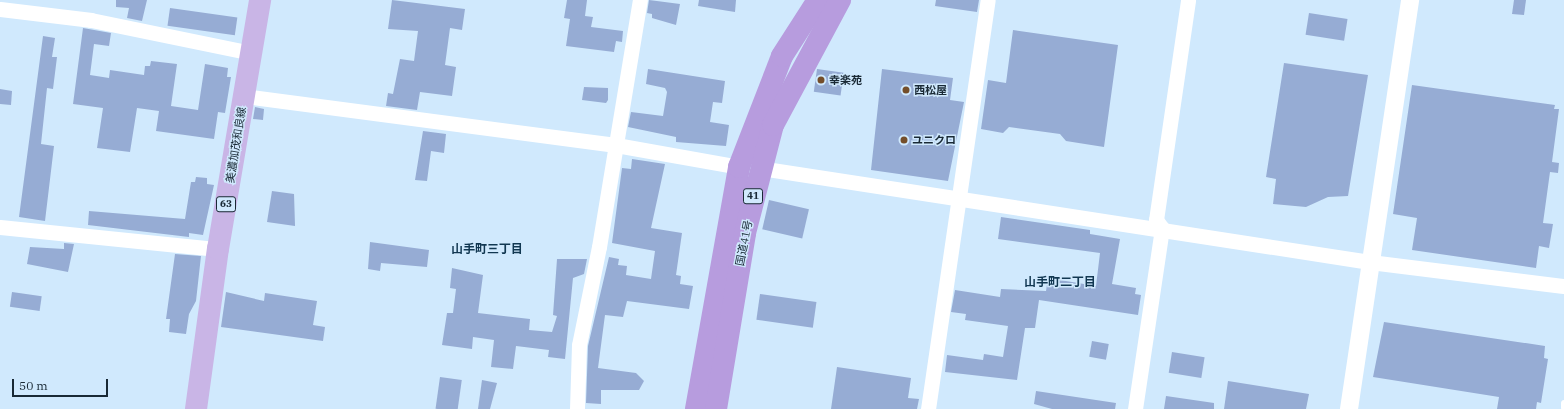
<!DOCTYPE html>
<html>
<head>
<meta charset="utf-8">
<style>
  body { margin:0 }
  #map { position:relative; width:1564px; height:409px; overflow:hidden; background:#d0e9fd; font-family:"IBM Plex Serif","Noto Sans JP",serif }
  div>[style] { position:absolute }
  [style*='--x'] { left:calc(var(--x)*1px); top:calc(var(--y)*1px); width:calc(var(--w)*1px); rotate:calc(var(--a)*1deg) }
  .building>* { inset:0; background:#96acd4; transform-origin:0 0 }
  .service>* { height:7px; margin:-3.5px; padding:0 3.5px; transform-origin:3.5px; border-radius:3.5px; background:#fff }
  .minor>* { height:15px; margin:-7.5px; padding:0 7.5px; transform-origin:7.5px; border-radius:7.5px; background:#fff }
  .tertiary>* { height:18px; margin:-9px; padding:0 9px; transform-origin:9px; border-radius:9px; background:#fff }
  .primary>* { height:22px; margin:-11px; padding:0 11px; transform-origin:11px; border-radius:11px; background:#c9b5e6 }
  .trunk>* { height:22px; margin:-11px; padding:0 11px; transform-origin:11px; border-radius:11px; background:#b79cde }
  .dots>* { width:11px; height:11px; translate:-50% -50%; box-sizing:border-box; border:2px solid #d0e9fd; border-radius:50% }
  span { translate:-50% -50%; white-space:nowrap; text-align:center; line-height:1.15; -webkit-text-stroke:3px #d0e9fd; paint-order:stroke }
  .shield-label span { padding:1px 3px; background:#d0e9fd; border:1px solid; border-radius:3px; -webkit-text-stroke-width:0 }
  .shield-label { font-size:10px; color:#192935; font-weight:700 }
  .poi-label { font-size:11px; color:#192935; font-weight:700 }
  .left { translate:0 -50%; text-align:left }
  .street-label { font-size:11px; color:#192935 }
  .neighbourhood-label { font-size:12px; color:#113751; font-weight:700 }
  .scale { position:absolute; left:12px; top:379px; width:96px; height:18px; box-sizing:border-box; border:2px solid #192935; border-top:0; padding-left:5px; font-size:12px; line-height:14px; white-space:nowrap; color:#192935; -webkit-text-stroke:3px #d0e9fd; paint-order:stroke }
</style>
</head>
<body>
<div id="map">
  <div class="building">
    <i style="clip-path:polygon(116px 0,147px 0,142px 21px,127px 18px,129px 8px,116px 7px)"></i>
    <i style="clip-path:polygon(392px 0,465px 9px,462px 30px,450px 28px,445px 65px,456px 67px,452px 96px,420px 92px,417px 110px,386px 106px,388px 93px,393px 94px,400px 59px,414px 61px,418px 31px,388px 29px)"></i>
    <i style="clip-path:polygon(567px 0,587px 0,585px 16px,593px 17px,591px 27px,623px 31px,622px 42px,616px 41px,614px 52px,566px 46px,570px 19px,564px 18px)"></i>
    <i style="clip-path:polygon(649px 0,680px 4px,676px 25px,652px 18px,652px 14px,647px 13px)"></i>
    <i style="clip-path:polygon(699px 0,736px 0,735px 12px,698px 6px)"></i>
    <i style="clip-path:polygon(936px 0,979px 0,977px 12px,935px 6px)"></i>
    <i style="clip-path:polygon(1514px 0,1526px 0,1524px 15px,1512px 14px)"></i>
    <i style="left:170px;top:8px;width:68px;height:18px;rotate:8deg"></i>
    <i style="left:1309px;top:13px;width:39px;height:22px;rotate:9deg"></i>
    <i style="clip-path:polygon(83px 28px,111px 33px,109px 46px,94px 44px,90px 75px,109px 78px,110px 70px,144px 75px,145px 66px,150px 66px,151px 61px,177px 64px,171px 106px,198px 110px,205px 64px,228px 68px,227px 77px,231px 77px,225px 113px,218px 112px,214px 139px,156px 131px,159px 111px,137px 108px,130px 152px,97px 148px,103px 108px,73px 104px)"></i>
    <i style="clip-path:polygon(1013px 30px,1118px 45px,1104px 147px,1066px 141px,1060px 134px,1009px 127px,1003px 133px,981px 129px,988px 80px,1006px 83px)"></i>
    <i style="clip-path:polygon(43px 36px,55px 38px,52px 57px,57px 57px,53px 89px,47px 88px,41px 144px,54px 146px,45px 221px,19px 217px)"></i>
    <i style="clip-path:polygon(1284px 63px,1368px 75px,1348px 196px,1328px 197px,1306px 207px,1273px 204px,1276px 179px,1266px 177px)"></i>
    <i style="clip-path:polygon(648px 69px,725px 81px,722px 103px,713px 102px,710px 122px,729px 125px,726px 146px,676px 142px,676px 137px,628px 127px,631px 112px,663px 116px,667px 92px,665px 88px,646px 84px)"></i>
    <i style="left:817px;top:69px;width:27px;height:23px;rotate:8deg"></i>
    <i style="clip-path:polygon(882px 69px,953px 78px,950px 100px,964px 102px,948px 181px,871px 170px)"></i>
    <i style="clip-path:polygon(1412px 85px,1555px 105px,1554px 109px,1559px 109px,1552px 162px,1559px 163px,1558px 173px,1550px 172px,1543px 223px,1553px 224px,1549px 248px,1539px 246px,1536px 268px,1412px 250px,1417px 218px,1393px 214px)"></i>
    <i style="clip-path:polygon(584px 87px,608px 88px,608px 100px,606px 103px,582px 100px)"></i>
    <i style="clip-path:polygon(0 89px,12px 91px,11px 105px,0 104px)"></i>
    <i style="clip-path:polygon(255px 107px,264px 109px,263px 120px,253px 119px)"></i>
    <i style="clip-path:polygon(423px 131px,446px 134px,444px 153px,431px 151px,427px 181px,415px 180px)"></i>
    <i style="clip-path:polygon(632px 159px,665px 164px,651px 228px,682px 233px,676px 275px,681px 276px,680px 284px,693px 286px,689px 309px,627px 301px,623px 317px,605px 315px,598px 368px,636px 373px,644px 381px,639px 390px,601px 390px,601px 404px,586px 403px,588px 346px,609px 257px,619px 259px,618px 265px,627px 266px,626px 275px,651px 279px,655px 251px,612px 243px,622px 168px,631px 169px)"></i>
    <i style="clip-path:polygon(196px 177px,207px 178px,207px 184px,214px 185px,203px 235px,189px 233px,189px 237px,88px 225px,89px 211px,185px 219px,191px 182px,195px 182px)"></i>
    <i style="clip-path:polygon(272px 191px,294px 194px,295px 226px,267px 222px)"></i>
    <i style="left:769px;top:200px;width:41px;height:30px;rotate:13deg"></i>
    <i style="clip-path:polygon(1001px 217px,1090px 230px,1090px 234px,1120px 239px,1112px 284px,1136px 288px,1135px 294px,1141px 295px,1138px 315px,1039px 300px,1035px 328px,1025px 328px,1017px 380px,945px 372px,947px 355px,983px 360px,984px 354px,1003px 357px,1008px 326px,965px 320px,966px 314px,951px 312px,955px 290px,1000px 297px,1001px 289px,1046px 291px,1048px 278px,1096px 286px,1100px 253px,998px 239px)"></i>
    <i style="clip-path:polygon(370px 242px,429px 250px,427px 267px,381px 263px,380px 271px,368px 269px)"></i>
    <i style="clip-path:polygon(64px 243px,74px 244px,68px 272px,27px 264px,30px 247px,64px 249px)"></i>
    <i style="clip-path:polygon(175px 254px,201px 256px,196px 301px,189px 314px,186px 334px,169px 332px,170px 319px,166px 319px)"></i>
    <i style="clip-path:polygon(557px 259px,587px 259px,584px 274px,573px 278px,565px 359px,548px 357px,549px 350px,516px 346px,513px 369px,491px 367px,494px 340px,473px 337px,472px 349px,442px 345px,447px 313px,453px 313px,456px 289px,450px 288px,452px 268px,483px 275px,478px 313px,530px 319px,529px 330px,552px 332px,557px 316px,553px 315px)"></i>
    <i style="left:12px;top:292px;width:30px;height:15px;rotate:8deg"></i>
    <i style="clip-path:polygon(226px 292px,264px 301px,265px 293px,317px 301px,313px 325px,325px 327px,323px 341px,221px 327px)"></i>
    <i style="left:760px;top:294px;width:57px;height:26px;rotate:8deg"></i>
    <i style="clip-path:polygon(1384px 322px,1545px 346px,1544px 358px,1548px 359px,1541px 403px,1537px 402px,1536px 409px,1497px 409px,1499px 397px,1373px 377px)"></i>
    <i style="left:1092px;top:341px;width:17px;height:16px;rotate:10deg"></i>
    <i style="left:1172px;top:352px;width:33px;height:21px;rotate:9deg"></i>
    <i style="clip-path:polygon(837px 367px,911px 378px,908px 398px,919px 399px,917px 409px,831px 409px)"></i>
    <i style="left:440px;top:377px;width:22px;height:32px;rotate:8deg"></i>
    <i style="clip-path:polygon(482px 380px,497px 383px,490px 409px,478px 409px)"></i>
    <i style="clip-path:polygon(1228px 381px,1309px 394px,1306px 409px,1224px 409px)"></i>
    <i style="clip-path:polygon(1036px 391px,1116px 403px,1115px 409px,1052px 409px,1034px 404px)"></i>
    <i style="clip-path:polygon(1166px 396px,1214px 403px,1214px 409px,1164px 409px)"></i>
  </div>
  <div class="service">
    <i style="--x:1564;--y:407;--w:4;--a:-90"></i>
  </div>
  <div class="minor">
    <i style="--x:0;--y:9;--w:92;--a:6.9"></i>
    <i style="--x:91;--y:20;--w:164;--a:11.6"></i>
    <i style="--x:244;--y:96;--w:375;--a:7.5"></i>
    <i style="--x:616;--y:145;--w:125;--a:10.1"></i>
    <i style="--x:760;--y:168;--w:617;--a:8.76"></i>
    <i style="--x:1370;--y:262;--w:195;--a:7.1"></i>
    <i style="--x:0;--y:227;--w:219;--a:5.8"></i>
    <i style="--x:577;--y:409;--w:64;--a:-88.2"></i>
    <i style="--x:579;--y:345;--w:100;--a:-78.5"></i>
    <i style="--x:599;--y:247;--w:250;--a:-80.6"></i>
    <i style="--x:928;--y:409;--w:413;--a:-81.7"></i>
    <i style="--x:1135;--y:409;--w:183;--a:-81.5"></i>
    <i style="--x:1162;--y:228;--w:10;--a:-127"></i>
    <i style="--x:1156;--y:220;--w:222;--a:-81.7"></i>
  </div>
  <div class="tertiary">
    <i style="--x:1349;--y:409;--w:414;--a:-81.5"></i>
  </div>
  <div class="primary">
    <i style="--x:196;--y:409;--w:162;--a:-82.2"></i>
    <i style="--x:218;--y:249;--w:253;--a:-80.4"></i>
  </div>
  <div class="trunk">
    <i style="--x:696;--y:409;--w:246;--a:-79.9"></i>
    <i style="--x:739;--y:167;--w:119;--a:-68.8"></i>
    <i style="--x:782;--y:56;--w:67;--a:-57.3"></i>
    <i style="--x:716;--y:409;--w:178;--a:-80.6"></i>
    <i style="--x:745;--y:233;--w:112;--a:-75.5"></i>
    <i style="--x:773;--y:125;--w:142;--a:-61.8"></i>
  </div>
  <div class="dots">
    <i style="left:821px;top:80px;background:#744e2a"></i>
    <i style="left:906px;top:90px;background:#744e2a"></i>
    <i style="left:904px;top:140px;background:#744e2a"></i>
  </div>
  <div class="shield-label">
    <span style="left:753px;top:196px">41</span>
    <span style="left:226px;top:204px">63</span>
  </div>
  <div class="poi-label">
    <span class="left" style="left:829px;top:80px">幸楽苑</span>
    <span class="left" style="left:914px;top:90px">西松屋</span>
    <span class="left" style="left:912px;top:140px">ユニクロ</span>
  </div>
  <div class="street-label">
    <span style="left:236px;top:145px;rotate:-81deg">美濃加茂和良線</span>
    <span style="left:744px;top:243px;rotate:-79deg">国道41号</span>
  </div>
  <div class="neighbourhood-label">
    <span style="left:487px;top:249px">山手町三丁目</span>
    <span style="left:1060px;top:282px">山手町二丁目</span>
  </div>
  <div class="scale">50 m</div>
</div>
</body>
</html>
